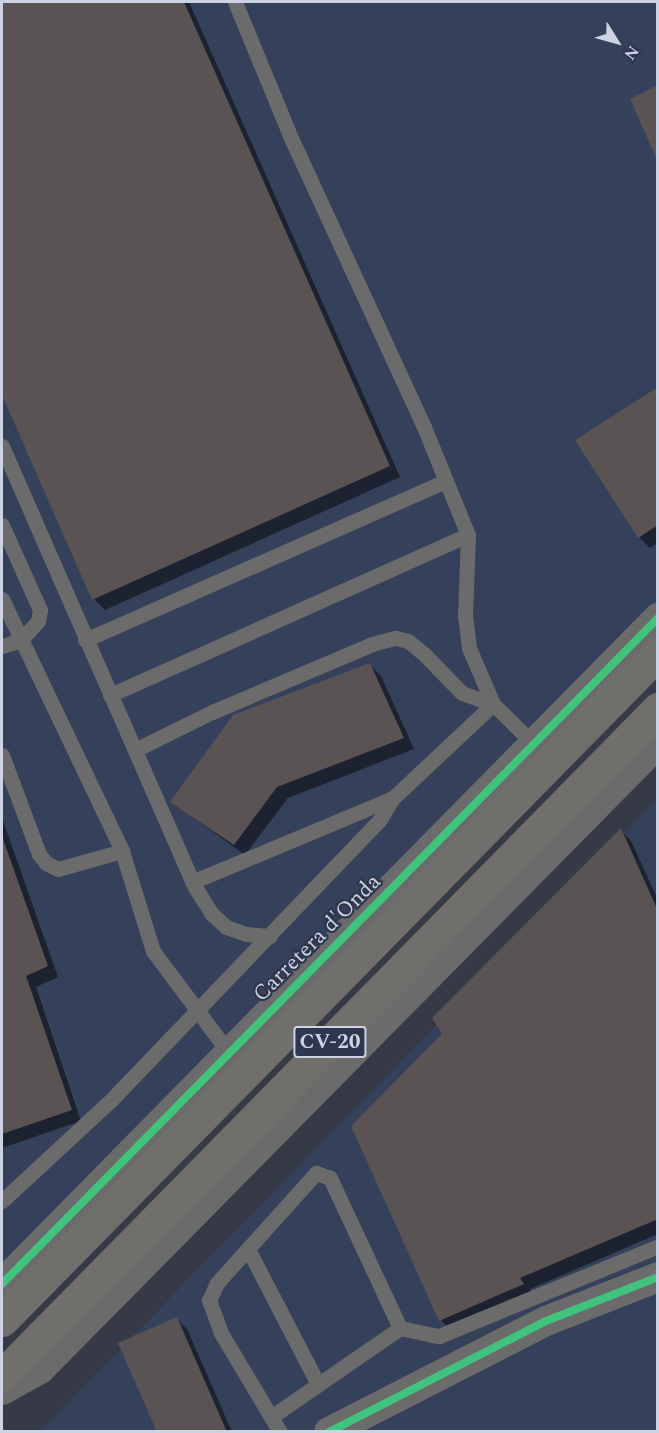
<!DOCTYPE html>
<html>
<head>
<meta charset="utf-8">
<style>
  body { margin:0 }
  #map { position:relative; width:659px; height:1433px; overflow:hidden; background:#353a46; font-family:Spectral,serif }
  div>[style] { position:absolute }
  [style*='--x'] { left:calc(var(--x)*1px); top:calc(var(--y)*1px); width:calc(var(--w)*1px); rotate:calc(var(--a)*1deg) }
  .built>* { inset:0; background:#35405a }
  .shadow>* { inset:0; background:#0007 }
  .building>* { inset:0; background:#5a5354 }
  .service>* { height:15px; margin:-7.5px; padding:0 7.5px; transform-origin:7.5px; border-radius:7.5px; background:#6b6b6b }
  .minor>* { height:30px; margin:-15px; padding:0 15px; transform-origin:15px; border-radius:15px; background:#6b6b6b }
  .primary>* { height:33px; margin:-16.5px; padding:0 16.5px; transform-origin:16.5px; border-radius:16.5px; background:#706f6b }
  .cycleway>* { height:8px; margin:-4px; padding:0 4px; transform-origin:4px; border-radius:4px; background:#40c37c }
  span { translate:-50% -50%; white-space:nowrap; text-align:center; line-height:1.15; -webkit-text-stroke:4.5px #2e374d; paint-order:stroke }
  .shield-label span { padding:2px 4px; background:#2e374d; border:2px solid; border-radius:4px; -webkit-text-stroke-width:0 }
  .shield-label { font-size:21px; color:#cdd3e2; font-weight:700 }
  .street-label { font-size:22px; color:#cdd3e2 }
  .frame { position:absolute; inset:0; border:3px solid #cdd3e2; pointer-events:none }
  .north { position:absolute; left:587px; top:12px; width:60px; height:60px; -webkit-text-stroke:4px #2e374d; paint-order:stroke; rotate:127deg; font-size:16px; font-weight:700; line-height:24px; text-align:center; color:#cdd3e2 }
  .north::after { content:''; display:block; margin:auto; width:21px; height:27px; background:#cdd3e2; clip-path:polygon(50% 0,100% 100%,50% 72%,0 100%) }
</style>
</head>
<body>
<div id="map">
  <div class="built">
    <i style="clip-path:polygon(2px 2px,657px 2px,657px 622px,2px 1272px)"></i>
    <i style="clip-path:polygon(657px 799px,657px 1431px,40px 1431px)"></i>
  </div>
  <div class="shadow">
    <i style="clip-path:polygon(2px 2px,189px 2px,400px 477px,105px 610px,94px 599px,2px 391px)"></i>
    <i style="clip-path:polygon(658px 389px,658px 543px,650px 548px,639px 537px)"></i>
    <i style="clip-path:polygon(370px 665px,381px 676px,414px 749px,288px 798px,245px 855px,172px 802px)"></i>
    <i style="clip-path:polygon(2px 818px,58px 977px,36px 987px,81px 1121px,2px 1148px)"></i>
    <i style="clip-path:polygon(621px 830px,631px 841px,658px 900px,658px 1234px,530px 1289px,533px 1295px,451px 1331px,441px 1320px,444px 1034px)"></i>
    <i style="clip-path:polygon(176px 1318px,187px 1329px,232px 1432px,158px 1432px)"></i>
  </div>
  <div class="building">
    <i style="clip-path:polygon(2px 2px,184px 2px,390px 466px,92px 600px,2px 395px)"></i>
    <i style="clip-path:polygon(658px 85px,658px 162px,630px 99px)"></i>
    <i style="clip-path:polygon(658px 387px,658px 525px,638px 538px,575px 440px)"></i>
    <i style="clip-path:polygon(370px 663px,404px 738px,277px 787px,234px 845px,170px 802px,233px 715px)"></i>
    <i style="clip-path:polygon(621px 828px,658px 911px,658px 1219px,520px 1278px,524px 1284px,439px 1321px,351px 1126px,442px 1034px,432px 1018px)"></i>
    <i style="clip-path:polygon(2px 836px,48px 966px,26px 976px,72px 1110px,2px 1134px)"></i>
    <i style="clip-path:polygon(177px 1317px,227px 1432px,157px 1432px,118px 1343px)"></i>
  </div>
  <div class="service">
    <i style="--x:235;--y:2;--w:149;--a:67.6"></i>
    <i style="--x:292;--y:140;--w:316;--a:65.3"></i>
    <i style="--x:424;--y:427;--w:117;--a:67.8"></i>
    <i style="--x:468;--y:535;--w:80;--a:92.1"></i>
    <i style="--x:465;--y:615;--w:33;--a:83"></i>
    <i style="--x:469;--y:648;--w:61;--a:66.8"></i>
    <i style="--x:493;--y:704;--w:57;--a:44.3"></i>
    <i style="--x:2;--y:446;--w:481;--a:66.4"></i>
    <i style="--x:195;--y:887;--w:31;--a:58"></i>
    <i style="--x:211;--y:913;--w:21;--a:43"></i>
    <i style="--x:226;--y:927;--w:21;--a:19"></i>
    <i style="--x:246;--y:934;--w:24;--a:5"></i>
    <i style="--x:2;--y:525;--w:93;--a:65.9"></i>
    <i style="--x:40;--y:610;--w:11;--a:100"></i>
    <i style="--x:38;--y:621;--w:25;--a:132"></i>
    <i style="--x:21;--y:640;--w:20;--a:162"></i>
    <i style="--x:2;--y:599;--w:279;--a:64.5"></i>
    <i style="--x:122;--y:851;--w:105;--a:72.8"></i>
    <i style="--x:153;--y:951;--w:127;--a:53.3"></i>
    <i style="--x:85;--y:640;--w:394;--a:-23.8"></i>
    <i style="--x:110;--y:695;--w:392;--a:-24.1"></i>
    <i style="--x:135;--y:750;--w:86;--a:-26.3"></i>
    <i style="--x:212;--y:712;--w:174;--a:-23"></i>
    <i style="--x:372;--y:644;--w:24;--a:-15"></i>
    <i style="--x:395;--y:638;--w:13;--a:13"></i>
    <i style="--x:408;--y:641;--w:21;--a:39"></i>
    <i style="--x:424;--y:654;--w:54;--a:45.7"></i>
    <i style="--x:462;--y:693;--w:33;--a:20"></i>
    <i style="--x:2;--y:755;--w:106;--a:69.5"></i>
    <i style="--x:39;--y:854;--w:11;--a:52"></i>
    <i style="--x:46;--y:863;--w:13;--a:27"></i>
    <i style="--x:58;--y:869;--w:66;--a:-15.7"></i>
    <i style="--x:192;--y:882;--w:218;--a:-22.7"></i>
    <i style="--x:2;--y:1201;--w:150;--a:-42.8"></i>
    <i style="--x:112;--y:1099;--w:385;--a:-46.2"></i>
    <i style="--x:379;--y:821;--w:27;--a:-59"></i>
    <i style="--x:393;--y:798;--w:137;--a:-43.2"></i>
    <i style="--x:248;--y:1249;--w:152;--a:62.6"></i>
    <i style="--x:400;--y:1328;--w:40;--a:12"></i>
    <i style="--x:439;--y:1336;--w:237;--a:-22.3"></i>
    <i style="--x:271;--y:1417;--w:157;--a:-34.6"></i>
    <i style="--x:400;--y:1328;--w:166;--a:-115"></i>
    <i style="--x:330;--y:1178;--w:15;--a:-160"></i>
    <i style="--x:316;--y:1173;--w:148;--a:132"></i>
    <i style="--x:217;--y:1283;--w:19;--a:115"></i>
    <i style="--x:209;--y:1300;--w:35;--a:70"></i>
    <i style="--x:221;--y:1333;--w:115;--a:59.2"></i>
  </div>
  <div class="minor">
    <i style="--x:2;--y:1284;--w:935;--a:-45.43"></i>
    <i style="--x:2;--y:1390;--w:43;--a:-28.9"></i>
    <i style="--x:40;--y:1369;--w:880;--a:-45.37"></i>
    <i style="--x:329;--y:1432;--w:244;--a:-27.1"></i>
    <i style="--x:546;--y:1321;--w:120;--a:-21.4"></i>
  </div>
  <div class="primary">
    <i style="--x:2;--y:1320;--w:936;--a:-45.48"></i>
    <i style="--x:2;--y:1376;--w:936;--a:-45.48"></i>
  </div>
  <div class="cycleway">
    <i style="--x:2;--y:1284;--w:935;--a:-45.43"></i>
    <i style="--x:329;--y:1432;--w:244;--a:-27.1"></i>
    <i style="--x:546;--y:1321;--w:120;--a:-21.4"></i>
  </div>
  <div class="shield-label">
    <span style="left:330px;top:1042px">CV-20</span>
  </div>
  <div class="street-label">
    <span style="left:317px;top:938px;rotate:-45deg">Carretera d'Onda</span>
  </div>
  <div class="frame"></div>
  <div class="north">N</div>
</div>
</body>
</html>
